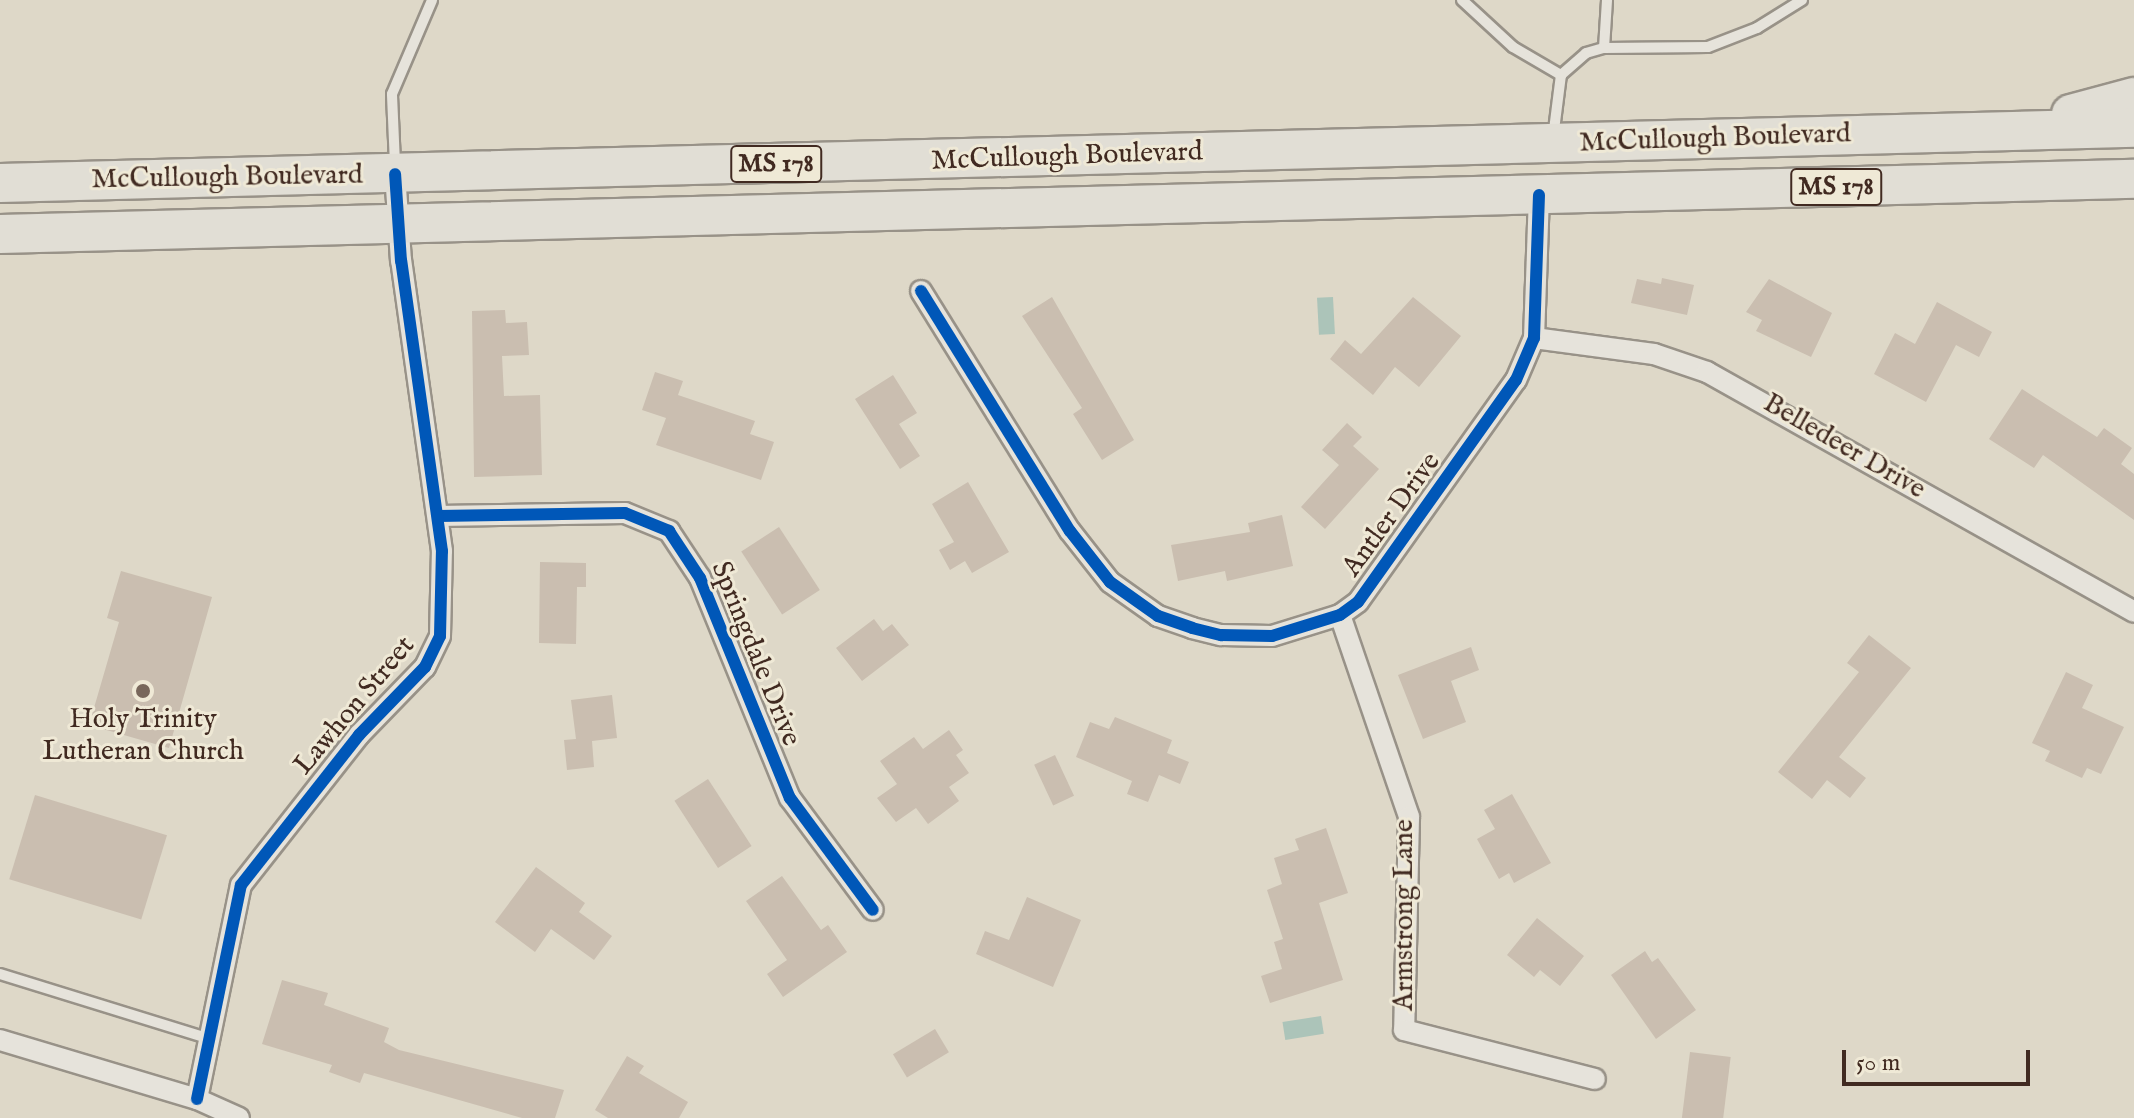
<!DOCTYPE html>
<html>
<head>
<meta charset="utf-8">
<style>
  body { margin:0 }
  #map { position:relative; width:2134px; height:1118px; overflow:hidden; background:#ded8c8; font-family:"IM FELL English",serif }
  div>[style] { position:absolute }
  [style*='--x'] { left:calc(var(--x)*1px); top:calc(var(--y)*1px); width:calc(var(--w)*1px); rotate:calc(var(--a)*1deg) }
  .water>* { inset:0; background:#acc4b9; transform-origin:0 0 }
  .building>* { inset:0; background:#cabeb0; transform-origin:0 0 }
  .roads { filter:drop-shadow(2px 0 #989288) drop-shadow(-2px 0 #989288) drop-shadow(0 2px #989288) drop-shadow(0 -2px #989288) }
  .lane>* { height:10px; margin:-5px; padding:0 5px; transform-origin:5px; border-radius:5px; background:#e6e3db }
  .street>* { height:20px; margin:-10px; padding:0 10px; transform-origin:10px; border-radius:10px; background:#e6e3db }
  .highway>* { height:38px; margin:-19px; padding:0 19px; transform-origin:19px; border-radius:19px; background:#e1ded5 }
  .cycleway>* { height:12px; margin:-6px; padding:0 6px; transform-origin:6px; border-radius:6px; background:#0057b8 }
  .dots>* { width:22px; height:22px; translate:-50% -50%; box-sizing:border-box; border:4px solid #efe9d6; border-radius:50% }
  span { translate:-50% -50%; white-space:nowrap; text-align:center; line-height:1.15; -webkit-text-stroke:6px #efe9d6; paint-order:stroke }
  .shield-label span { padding:2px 6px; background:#efe9d6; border:2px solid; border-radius:6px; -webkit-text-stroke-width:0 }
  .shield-label { font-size:26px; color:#412a21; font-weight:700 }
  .street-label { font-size:28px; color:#412a21 }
  .poi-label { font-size:28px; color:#412a21 }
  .scale { position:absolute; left:1842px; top:1050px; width:188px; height:36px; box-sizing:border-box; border:4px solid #412a21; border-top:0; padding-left:10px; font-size:24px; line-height:28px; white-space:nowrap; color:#412a21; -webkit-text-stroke:6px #efe9d6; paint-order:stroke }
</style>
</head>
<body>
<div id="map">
  <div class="water">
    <i style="left:1333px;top:297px;width:37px;height:16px;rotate:87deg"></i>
    <i style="left:1321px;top:1016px;width:18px;height:39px;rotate:81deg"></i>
  </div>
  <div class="building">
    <i style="clip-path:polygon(1662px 278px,1694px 285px,1687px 315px,1631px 303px,1637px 279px,1661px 284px)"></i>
    <i style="clip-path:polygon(1769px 279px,1832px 313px,1811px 357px,1756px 331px,1762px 320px,1746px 312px)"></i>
    <i style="clip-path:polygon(1052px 297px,1134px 440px,1102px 460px,1073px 414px,1082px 408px,1022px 316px)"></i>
    <i style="clip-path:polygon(1413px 297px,1461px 336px,1419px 387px,1395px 367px,1373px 395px,1330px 359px,1345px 340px,1361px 354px)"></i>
    <i style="clip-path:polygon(1937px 302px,1992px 332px,1979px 357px,1956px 345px,1926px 402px,1874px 374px,1895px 333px,1915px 344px)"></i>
    <i style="clip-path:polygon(505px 310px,506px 323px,527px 322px,529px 355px,502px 356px,504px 396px,540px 395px,542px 475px,474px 477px,472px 311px)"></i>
    <i style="clip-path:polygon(655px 372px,683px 381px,678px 395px,755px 421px,750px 434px,774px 442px,761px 480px,656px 445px,666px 418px,642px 410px)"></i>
    <i style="clip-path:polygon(893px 375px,917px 413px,899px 424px,920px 456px,900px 469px,855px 399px)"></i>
    <i style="clip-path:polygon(2022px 389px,2097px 437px,2104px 428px,2132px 448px,2121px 464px,2134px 474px,2134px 520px,2043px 455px,2034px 468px,1989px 439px)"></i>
    <i style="clip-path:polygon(1347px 423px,1362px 437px,1353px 446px,1379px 469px,1325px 529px,1301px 507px,1339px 465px,1322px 450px)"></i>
    <i style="clip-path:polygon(968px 482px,1009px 552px,972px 573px,965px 561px,950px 570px,939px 550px,954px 542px,932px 504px)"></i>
    <i style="clip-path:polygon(1282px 515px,1293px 566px,1227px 581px,1225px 571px,1178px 581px,1171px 545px,1250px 532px,1248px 523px)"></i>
    <i style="left:779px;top:527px;width:75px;height:45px;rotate:57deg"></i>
    <i style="clip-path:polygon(540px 562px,586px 563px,586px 587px,577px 587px,576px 644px,539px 643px)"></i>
    <i style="clip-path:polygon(121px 571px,212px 597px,169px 748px,89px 725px,119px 622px,107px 618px)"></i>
    <i style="clip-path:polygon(874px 619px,883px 631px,892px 624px,909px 645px,862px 681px,836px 648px)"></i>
    <i style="clip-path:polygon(1869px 635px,1911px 668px,1839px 757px,1866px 778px,1850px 798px,1827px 780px,1812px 799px,1778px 772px,1859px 672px,1847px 663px)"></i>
    <i style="clip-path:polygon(1471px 647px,1479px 670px,1451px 681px,1466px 722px,1423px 739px,1398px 675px)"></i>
    <i style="clip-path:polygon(2066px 672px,2093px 685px,2082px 708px,2124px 727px,2101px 774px,2087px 768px,2082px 778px,2045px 761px,2050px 751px,2032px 743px)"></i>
    <i style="clip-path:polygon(612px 695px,617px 738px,592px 741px,594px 767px,567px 770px,564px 740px,576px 739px,571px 700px)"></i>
    <i style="clip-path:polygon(1115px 717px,1172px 740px,1167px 753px,1189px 762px,1180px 784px,1159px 775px,1148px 802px,1127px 794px,1132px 781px,1076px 757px,1090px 722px,1109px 729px)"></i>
    <i style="clip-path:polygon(949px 730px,963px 750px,956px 755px,969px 773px,949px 787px,959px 801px,928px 824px,916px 808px,896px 822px,877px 798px,897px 784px,880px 761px,914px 737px,923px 749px)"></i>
    <i style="left:1055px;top:755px;width:45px;height:23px;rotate:65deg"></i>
    <i style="left:708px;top:779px;width:80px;height:40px;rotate:57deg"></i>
    <i style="clip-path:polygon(1512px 794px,1551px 863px,1514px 883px,1509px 873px,1499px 879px,1477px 839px,1495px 829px,1484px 810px)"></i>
    <i style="left:35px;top:795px;width:138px;height:88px;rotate:17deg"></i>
    <i style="clip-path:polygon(1326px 828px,1348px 893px,1319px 903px,1343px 980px,1270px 1003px,1261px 976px,1282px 969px,1274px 942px,1283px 939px,1267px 890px,1282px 884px,1274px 858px,1299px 850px,1295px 839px)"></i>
    <i style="clip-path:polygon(536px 867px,585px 903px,579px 912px,612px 936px,594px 960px,551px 929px,535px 952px,495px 922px)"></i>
    <i style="clip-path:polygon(782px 876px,821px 930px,828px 925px,847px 952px,783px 997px,767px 974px,787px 960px,746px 901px)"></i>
    <i style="clip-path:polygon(1027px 897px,1081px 920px,1053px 987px,976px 954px,985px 931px,1009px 940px)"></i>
    <i style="clip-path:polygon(1537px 918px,1584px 956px,1560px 986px,1540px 970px,1534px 977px,1507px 955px)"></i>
    <i style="clip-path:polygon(1645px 951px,1652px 962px,1658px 958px,1696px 1010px,1656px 1039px,1611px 975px)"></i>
    <i style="clip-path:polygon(282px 980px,328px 993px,324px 1005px,389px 1028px,384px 1042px,399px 1050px,564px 1090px,555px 1118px,522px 1118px,364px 1073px,360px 1083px,329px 1072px,332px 1065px,262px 1044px)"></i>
    <i style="left:935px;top:1029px;width:27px;height:49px;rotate:59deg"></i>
    <i style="left:1690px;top:1052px;width:41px;height:67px;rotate:7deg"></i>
    <i style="clip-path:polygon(627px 1056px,644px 1066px,639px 1073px,688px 1102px,679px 1118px,608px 1118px,595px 1110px)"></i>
  </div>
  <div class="roads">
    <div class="lane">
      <i style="--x:1462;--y:0;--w:69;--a:42.7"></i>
      <i style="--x:1513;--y:47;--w:56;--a:30.3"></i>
      <i style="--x:1604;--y:48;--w:48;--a:-86.4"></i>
      <i style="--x:1553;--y:138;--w:64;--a:-82.8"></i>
      <i style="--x:1561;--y:75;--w:33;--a:-41"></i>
      <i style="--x:1586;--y:53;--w:19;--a:-16"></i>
      <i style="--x:1604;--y:48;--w:104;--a:-0.6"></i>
      <i style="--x:1708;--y:47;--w:53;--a:-21.2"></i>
      <i style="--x:1757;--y:28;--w:53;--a:-31.9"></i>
      <i style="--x:395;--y:164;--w:70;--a:-92.5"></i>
      <i style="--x:392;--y:94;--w:102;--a:-66.9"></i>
      <i style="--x:0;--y:974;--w:220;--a:17.2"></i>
    </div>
    <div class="street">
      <i style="--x:921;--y:291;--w:282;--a:58.2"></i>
      <i style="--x:1070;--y:531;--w:65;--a:51.9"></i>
      <i style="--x:1110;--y:582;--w:59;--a:35.3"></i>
      <i style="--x:1158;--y:616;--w:36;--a:19"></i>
      <i style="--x:1192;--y:628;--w:30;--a:14"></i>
      <i style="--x:1221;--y:635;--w:51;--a:1.1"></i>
      <i style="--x:1272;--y:636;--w:71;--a:-17.2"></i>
      <i style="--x:1340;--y:615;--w:22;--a:-36"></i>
      <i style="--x:1358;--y:602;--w:272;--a:-54.6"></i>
      <i style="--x:1516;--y:380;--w:46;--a:-66.8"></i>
      <i style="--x:1534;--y:338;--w:143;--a:-88"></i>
      <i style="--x:1534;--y:338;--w:121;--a:7.6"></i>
      <i style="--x:1654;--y:354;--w:56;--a:18.8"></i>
      <i style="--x:1707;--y:372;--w:490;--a:29.3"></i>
      <i style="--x:438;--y:516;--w:187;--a:-0.9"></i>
      <i style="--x:625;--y:513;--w:48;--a:22.2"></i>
      <i style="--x:669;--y:531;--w:56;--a:56.6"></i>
      <i style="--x:700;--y:578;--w:238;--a:67.8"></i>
      <i style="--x:790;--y:798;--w:139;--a:53.5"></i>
      <i style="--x:1340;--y:615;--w:213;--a:71.1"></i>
      <i style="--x:1409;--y:817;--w:213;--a:91.3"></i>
      <i style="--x:1404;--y:1030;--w:197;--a:14.4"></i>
      <i style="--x:0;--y:1040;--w:206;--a:16.7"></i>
      <i style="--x:197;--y:1099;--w:46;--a:24.3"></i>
      <i style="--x:197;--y:1099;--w:218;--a:-78.4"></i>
      <i style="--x:241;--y:885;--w:191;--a:-51.8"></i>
      <i style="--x:359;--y:735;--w:95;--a:-45.9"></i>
      <i style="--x:425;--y:667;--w:34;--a:-64"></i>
      <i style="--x:440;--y:636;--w:85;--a:-88.7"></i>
      <i style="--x:442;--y:551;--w:293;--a:-98"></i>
      <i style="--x:401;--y:261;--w:87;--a:-93.9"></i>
    </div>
    <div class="highway">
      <i style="--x:2071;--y:114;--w:65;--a:-15.1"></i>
      <i style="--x:0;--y:183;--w:2135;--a:-1.48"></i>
      <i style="--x:0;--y:234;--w:2135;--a:-1.48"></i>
    </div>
  </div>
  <div class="cycleway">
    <i style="--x:921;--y:291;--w:282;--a:58.2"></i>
    <i style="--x:1070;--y:531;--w:65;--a:51.9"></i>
    <i style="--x:1110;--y:582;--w:59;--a:35.3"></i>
    <i style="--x:1158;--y:616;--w:36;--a:19"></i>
    <i style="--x:1192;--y:628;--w:30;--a:14"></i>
    <i style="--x:1221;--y:635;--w:51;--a:1.1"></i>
    <i style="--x:1272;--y:636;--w:71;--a:-17.2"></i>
    <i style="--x:1340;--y:615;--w:22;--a:-36"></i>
    <i style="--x:1358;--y:602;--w:272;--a:-54.6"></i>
    <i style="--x:1516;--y:380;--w:46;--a:-66.8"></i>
    <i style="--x:1534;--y:338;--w:143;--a:-88"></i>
    <i style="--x:438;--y:516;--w:187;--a:-0.9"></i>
    <i style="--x:625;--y:513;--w:48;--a:22.2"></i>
    <i style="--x:669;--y:531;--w:56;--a:56.6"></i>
    <i style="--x:700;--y:578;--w:238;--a:67.8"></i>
    <i style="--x:790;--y:798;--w:139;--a:53.5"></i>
    <i style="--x:197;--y:1099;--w:218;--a:-78.4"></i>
    <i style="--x:241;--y:885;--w:191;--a:-51.8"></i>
    <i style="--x:359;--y:735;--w:95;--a:-45.9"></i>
    <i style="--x:425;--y:667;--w:34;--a:-64"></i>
    <i style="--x:440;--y:636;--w:85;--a:-88.7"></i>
    <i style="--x:442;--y:551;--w:293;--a:-98"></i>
    <i style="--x:401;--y:261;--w:87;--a:-93.9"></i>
  </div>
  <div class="dots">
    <i style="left:143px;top:691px;background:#78675b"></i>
  </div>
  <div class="shield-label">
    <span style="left:776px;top:164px">MS 178</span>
    <span style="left:1836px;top:187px">MS 178</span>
  </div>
  <div class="street-label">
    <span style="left:1715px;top:139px;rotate:-2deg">McCullough Boulevard</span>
    <span style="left:1067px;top:157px;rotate:-2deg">McCullough Boulevard</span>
    <span style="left:227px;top:178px;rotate:-1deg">McCullough Boulevard</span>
    <span style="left:1844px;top:447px;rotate:30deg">Belledeer Drive</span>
    <span style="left:1392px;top:515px;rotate:-54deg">Antler Drive</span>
    <span style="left:755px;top:654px;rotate:68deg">Springdale Drive</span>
    <span style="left:355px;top:706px;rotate:-50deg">Lawhon Street</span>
    <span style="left:1405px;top:915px;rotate:-90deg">Armstrong Lane</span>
  </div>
  <div class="poi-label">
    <span style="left:143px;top:736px">Holy Trinity<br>Lutheran Church</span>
  </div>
  <div class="scale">50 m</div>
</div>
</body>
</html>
